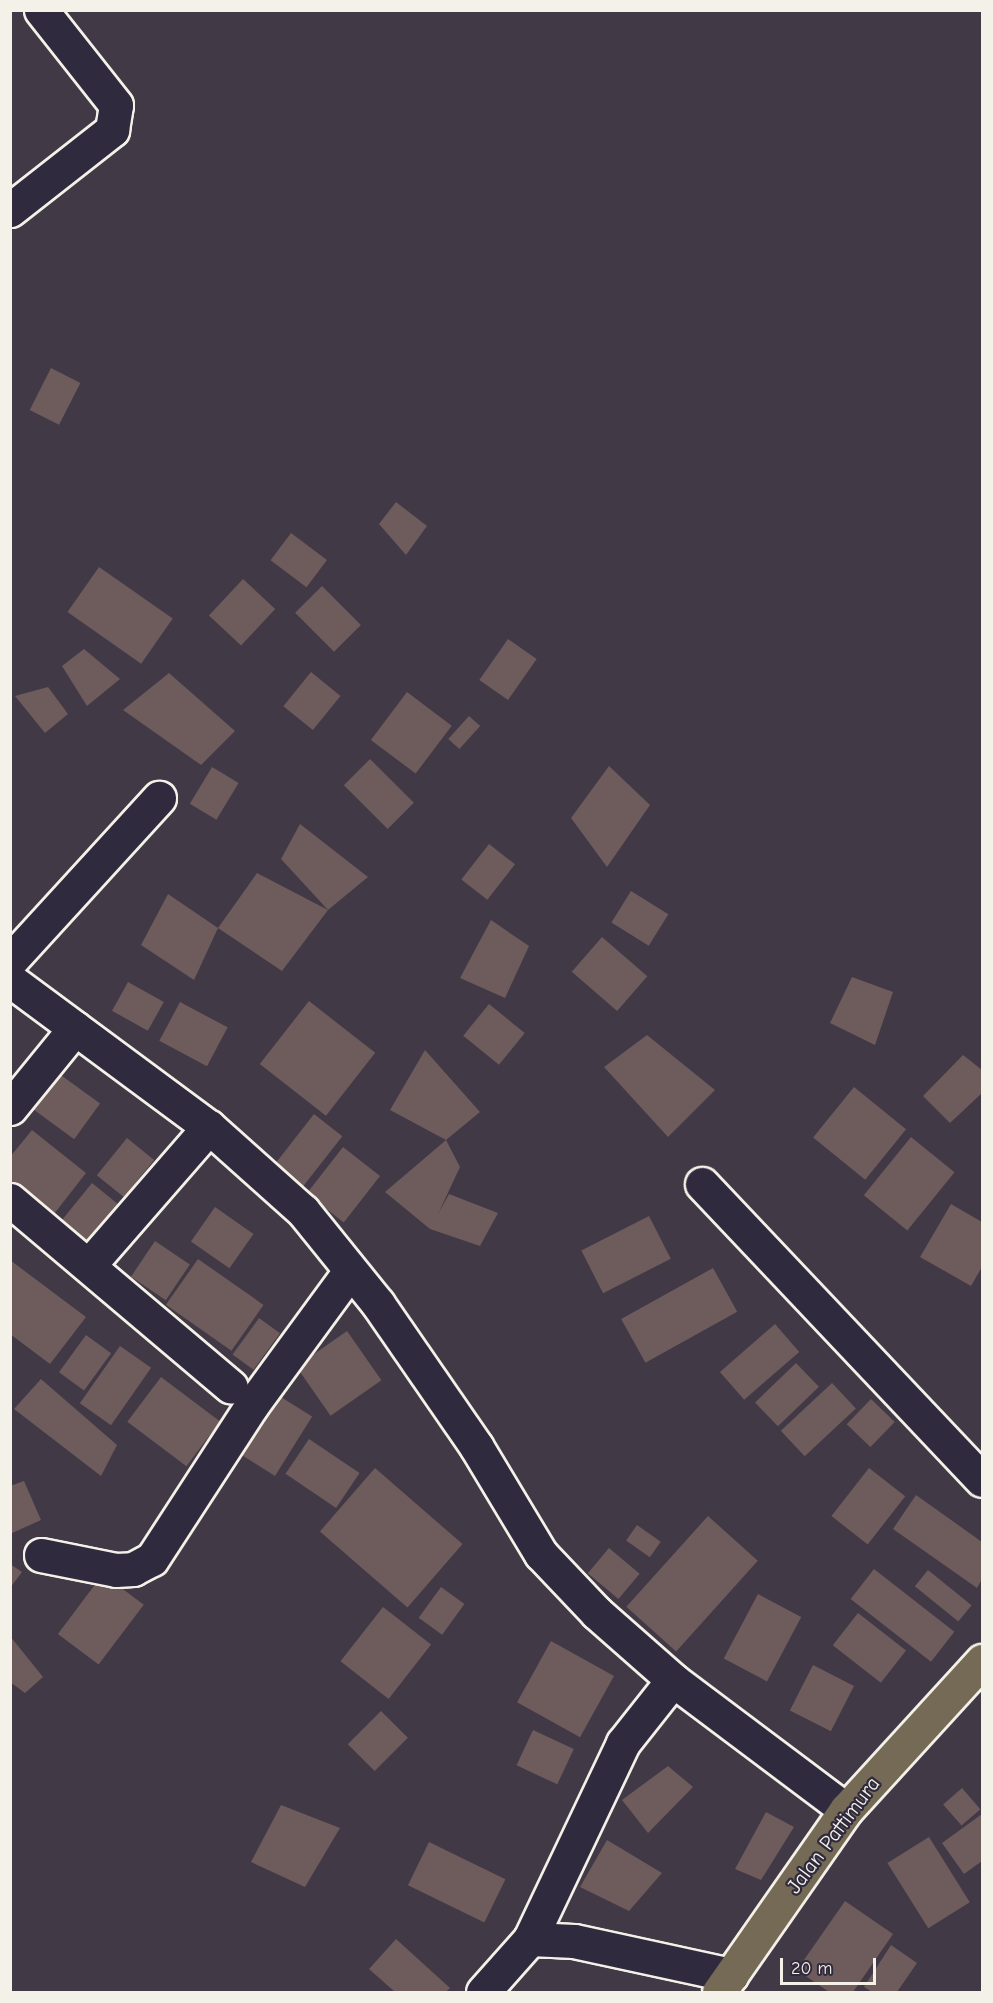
<!DOCTYPE html>
<html>
<head>
<meta charset="utf-8">
<style>
  body { margin:0 }
  #map { position:relative; width:993px; height:2003px; overflow:hidden; background:#423946; font-family:"Comic Neue",sans-serif }
  div>[style] { position:absolute }
  [style*='--x'] { left:calc(var(--x)*1px); top:calc(var(--y)*1px); width:calc(var(--w)*1px); rotate:calc(var(--a)*1deg) }
  .building>* { inset:0; background:#6e5b5b; transform-origin:0 0 }
  .roads { filter:drop-shadow(2px 0 #f4f1e8) drop-shadow(-2px 0 #f4f1e8) drop-shadow(0 2px #f4f1e8) drop-shadow(0 -2px #f4f1e8) }
  .minor>* { height:33px; margin:-16.5px; padding:0 16.5px; transform-origin:16.5px; border-radius:16.5px; background:#2f2a3d }
  .highway>* { height:33px; margin:-16.5px; padding:0 16.5px; transform-origin:16.5px; border-radius:16.5px; background:#756a55 }
  span { translate:-50% -50%; white-space:nowrap; text-align:center; line-height:1.15; -webkit-text-stroke:4.5px #2f2a3d; paint-order:stroke }
  .street-label { font-size:21px; color:#f4f1e8 }
  .frame { position:absolute; inset:0; border:12px solid #f4f1e8; pointer-events:none }
  .scale { position:absolute; left:780px; top:1958px; width:96px; height:27px; box-sizing:border-box; border:3px solid #f4f1e8; border-top:0; padding-left:8px; font-size:18px; line-height:21px; white-space:nowrap; color:#f4f1e8; -webkit-text-stroke:4px #2f2a3d; paint-order:stroke }
</style>
</head>
<body>
<div id="map">
  <div class="building">
    <i style="left:51px;top:368px;width:33px;height:47px;rotate:27deg"></i>
    <i style="clip-path:polygon(396px 502px,427px 526px,406px 555px,379px 524px)"></i>
    <i style="left:291px;top:533px;width:45px;height:34px;rotate:37deg"></i>
    <i style="left:99px;top:567px;width:90px;height:55px;rotate:35deg"></i>
    <i style="left:243px;top:579px;width:44px;height:50px;rotate:43deg"></i>
    <i style="left:322px;top:586px;width:55px;height:38px;rotate:45deg"></i>
    <i style="left:508px;top:639px;width:35px;height:50px;rotate:35deg"></i>
    <i style="clip-path:polygon(84px 649px,120px 679px,87px 706px,62px 666px)"></i>
    <i style="left:311px;top:672px;width:38px;height:44px;rotate:39deg"></i>
    <i style="clip-path:polygon(169px 673px,235px 731px,201px 765px,123px 710px)"></i>
    <i style="clip-path:polygon(48px 687px,68px 714px,45px 733px,15px 696px)"></i>
    <i style="left:407px;top:692px;width:56px;height:60px;rotate:37deg"></i>
    <i style="left:469px;top:716px;width:15px;height:31px;rotate:42deg"></i>
    <i style="left:370px;top:759px;width:62px;height:37px;rotate:45deg"></i>
    <i style="clip-path:polygon(609px 766px,650px 805px,607px 867px,571px 818px)"></i>
    <i style="left:212px;top:767px;width:31px;height:43px;rotate:31deg"></i>
    <i style="clip-path:polygon(300px 824px,368px 877px,328px 910px,281px 859px)"></i>
    <i style="left:489px;top:844px;width:33px;height:45px;rotate:38deg"></i>
    <i style="clip-path:polygon(257px 873px,328px 910px,282px 971px,218px 928px)"></i>
    <i style="left:631px;top:891px;width:44px;height:37px;rotate:32deg"></i>
    <i style="clip-path:polygon(168px 894px,218px 928px,194px 980px,141px 945px)"></i>
    <i style="clip-path:polygon(491px 920px,529px 946px,505px 998px,460px 978px)"></i>
    <i style="left:602px;top:937px;width:60px;height:46px;rotate:41deg"></i>
    <i style="clip-path:polygon(852px 977px,893px 992px,875px 1045px,830px 1023px)"></i>
    <i style="left:128px;top:982px;width:41px;height:33px;rotate:29deg"></i>
    <i style="left:309px;top:1001px;width:84px;height:80px;rotate:38deg"></i>
    <i style="left:180px;top:1002px;width:54px;height:44px;rotate:28deg"></i>
    <i style="left:489px;top:1004px;width:46px;height:41px;rotate:39deg"></i>
    <i style="clip-path:polygon(647px 1035px,715px 1090px,668px 1137px,604px 1067px)"></i>
    <i style="clip-path:polygon(425px 1050px,480px 1112px,446px 1140px,390px 1110px)"></i>
    <i style="clip-path:polygon(963px 1055px,982px 1070px,982px 1093px,950px 1123px,923px 1096px)"></i>
    <i style="left:58px;top:1073px;width:52px;height:44px;rotate:36deg"></i>
    <i style="left:854px;top:1087px;width:67px;height:65px;rotate:39deg"></i>
    <i style="left:314px;top:1114px;width:36px;height:70px;rotate:38deg"></i>
    <i style="clip-path:polygon(32px 1130px,86px 1173px,54px 1214px,10px 1180px,10px 1157px)"></i>
    <i style="left:911px;top:1137px;width:56px;height:75px;rotate:39deg"></i>
    <i style="left:127px;top:1138px;width:35px;height:48px;rotate:39deg"></i>
    <i style="clip-path:polygon(446px 1140px,460px 1167px,438px 1214px,449px 1194px,498px 1213px,480px 1246px,430px 1229px,385px 1192px)"></i>
    <i style="left:343px;top:1147px;width:47px;height:59px;rotate:38deg"></i>
    <i style="left:92px;top:1183px;width:36px;height:48px;rotate:39deg"></i>
    <i style="clip-path:polygon(951px 1204px,982px 1222px,982px 1267px,971px 1286px,920px 1257px)"></i>
    <i style="left:215px;top:1207px;width:47px;height:42px;rotate:35deg"></i>
    <i style="left:649px;top:1216px;width:48px;height:76px;rotate:63deg"></i>
    <i style="left:155px;top:1241px;width:42px;height:43px;rotate:34deg"></i>
    <i style="left:198px;top:1259px;width:80px;height:56px;rotate:35deg"></i>
    <i style="clip-path:polygon(10px 1260px,86px 1317px,50px 1364px,10px 1334px)"></i>
    <i style="left:713px;top:1268px;width:50px;height:105px;rotate:61deg"></i>
    <i style="left:259px;top:1318px;width:26px;height:45px;rotate:36deg"></i>
    <i style="left:775px;top:1324px;width:37px;height:73px;rotate:49deg"></i>
    <i style="left:347px;top:1331px;width:60px;height:62px;rotate:55deg"></i>
    <i style="left:86px;top:1335px;width:31px;height:46px;rotate:36deg"></i>
    <i style="left:120px;top:1346px;width:38px;height:70px;rotate:35deg"></i>
    <i style="left:796px;top:1363px;width:33px;height:57px;rotate:46deg"></i>
    <i style="left:161px;top:1377px;width:74px;height:56px;rotate:37deg"></i>
    <i style="clip-path:polygon(41px 1379px,117px 1445px,101px 1476px,14px 1409px)"></i>
    <i style="left:832px;top:1383px;width:35px;height:70px;rotate:47deg"></i>
    <i style="left:268px;top:1389px;width:52px;height:70px;rotate:32deg"></i>
    <i style="left:871px;top:1399px;width:33px;height:35px;rotate:44deg"></i>
    <i style="left:309px;top:1439px;width:61px;height:42px;rotate:34deg"></i>
    <i style="left:375px;top:1468px;width:116px;height:84px;rotate:41deg"></i>
    <i style="left:869px;top:1468px;width:46px;height:61px;rotate:38deg"></i>
    <i style="clip-path:polygon(24px 1481px,41px 1520px,10px 1534px,10px 1486px)"></i>
    <i style="clip-path:polygon(916px 1495px,982px 1542px,982px 1579px,977px 1588px,893px 1529px)"></i>
    <i style="left:708px;top:1516px;width:67px;height:122px;rotate:42deg"></i>
    <i style="left:637px;top:1525px;width:29px;height:19px;rotate:35deg"></i>
    <i style="left:609px;top:1548px;width:40px;height:33px;rotate:40deg"></i>
    <i style="clip-path:polygon(10px 1564px,22px 1572px,10px 1588px)"></i>
    <i style="left:874px;top:1569px;width:102px;height:38px;rotate:38deg"></i>
    <i style="left:928px;top:1570px;width:56px;height:21px;rotate:39deg"></i>
    <i style="left:103px;top:1574px;width:51px;height:75px;rotate:37deg"></i>
    <i style="left:441px;top:1587px;width:29px;height:38px;rotate:36deg"></i>
    <i style="left:758px;top:1594px;width:49px;height:73px;rotate:28deg"></i>
    <i style="left:383px;top:1607px;width:61px;height:69px;rotate:38deg"></i>
    <i style="left:858px;top:1613px;width:61px;height:41px;rotate:38deg"></i>
    <i style="clip-path:polygon(10px 1636px,43px 1677px,25px 1693px,10px 1682px)"></i>
    <i style="left:551px;top:1641px;width:72px;height:70px;rotate:29deg"></i>
    <i style="left:813px;top:1665px;width:46px;height:51px;rotate:27deg"></i>
    <i style="left:381px;top:1711px;width:38px;height:47px;rotate:45deg"></i>
    <i style="left:533px;top:1730px;width:45px;height:39px;rotate:25deg"></i>
    <i style="clip-path:polygon(668px 1766px,693px 1787px,648px 1833px,622px 1800px)"></i>
    <i style="left:962px;top:1788px;width:28px;height:25px;rotate:49deg"></i>
    <i style="clip-path:polygon(281px 1805px,340px 1828px,305px 1887px,251px 1862px)"></i>
    <i style="clip-path:polygon(766px 1812px,794px 1827px,761px 1880px,735px 1869px)"></i>
    <i style="clip-path:polygon(982px 1814px,982px 1861px,964px 1874px,942px 1843px)"></i>
    <i style="left:929px;top:1837px;width:77px;height:49px;rotate:58deg"></i>
    <i style="clip-path:polygon(607px 1840px,662px 1873px,629px 1911px,580px 1887px)"></i>
    <i style="left:429px;top:1842px;width:85px;height:48px;rotate:26deg"></i>
    <i style="clip-path:polygon(845px 1901px,893px 1934px,853px 1992px,829px 1992px,797px 1970px)"></i>
    <i style="clip-path:polygon(396px 1939px,450px 1988px,446px 1992px,395px 1992px,369px 1969px)"></i>
    <i style="clip-path:polygon(891px 1945px,917px 1963px,897px 1992px,872px 1992px,864px 1987px)"></i>
  </div>
  <div class="roads">
    <div class="minor">
      <i style="--x:10;--y:210;--w:130;--a:-38.1"></i>
      <i style="--x:112;--y:130;--w:25;--a:-81"></i>
      <i style="--x:116;--y:105;--w:121;--a:-128.3"></i>
      <i style="--x:10;--y:961;--w:221;--a:-47.6"></i>
      <i style="--x:10;--y:980;--w:247;--a:36.5"></i>
      <i style="--x:209;--y:1127;--w:126;--a:41.8"></i>
      <i style="--x:303;--y:1211;--w:119;--a:51.1"></i>
      <i style="--x:378;--y:1304;--w:173;--a:55.4"></i>
      <i style="--x:476;--y:1446;--w:126;--a:59"></i>
      <i style="--x:541;--y:1554;--w:81;--a:46.5"></i>
      <i style="--x:597;--y:1613;--w:101;--a:41.4"></i>
      <i style="--x:673;--y:1680;--w:216;--a:36.9"></i>
      <i style="--x:10;--y:1108;--w:103;--a:-50.9"></i>
      <i style="--x:702;--y:1184;--w:407;--a:46.6"></i>
      <i style="--x:10;--y:1200;--w:289;--a:40.2"></i>
      <i style="--x:89;--y:1265;--w:183;--a:-49"></i>
      <i style="--x:41;--y:1555;--w:76;--a:11.3"></i>
      <i style="--x:116;--y:1570;--w:17;--a:-3"></i>
      <i style="--x:133;--y:1569;--w:21;--a:-28"></i>
      <i style="--x:152;--y:1559;--w:184;--a:-57"></i>
      <i style="--x:252;--y:1405;--w:166;--a:-53.8"></i>
      <i style="--x:530;--y:1939;--w:217;--a:-64.6"></i>
      <i style="--x:623;--y:1743;--w:80;--a:-51.6"></i>
      <i style="--x:483;--y:1992;--w:71;--a:-48.4"></i>
      <i style="--x:530;--y:1939;--w:44;--a:2.6"></i>
      <i style="--x:574;--y:1941;--w:161;--a:12.2"></i>
    </div>
    <div class="highway">
      <i style="--x:719;--y:1992;--w:222;--a:-55.1"></i>
      <i style="--x:846;--y:1810;--w:202;--a:-47.6"></i>
    </div>
  </div>
  <div class="street-label">
    <span style="left:833px;top:1835px;rotate:-53deg">Jalan Pattimura</span>
  </div>
  <div class="frame"></div>
  <div class="scale">20 m</div>
</div>
</body>
</html>
